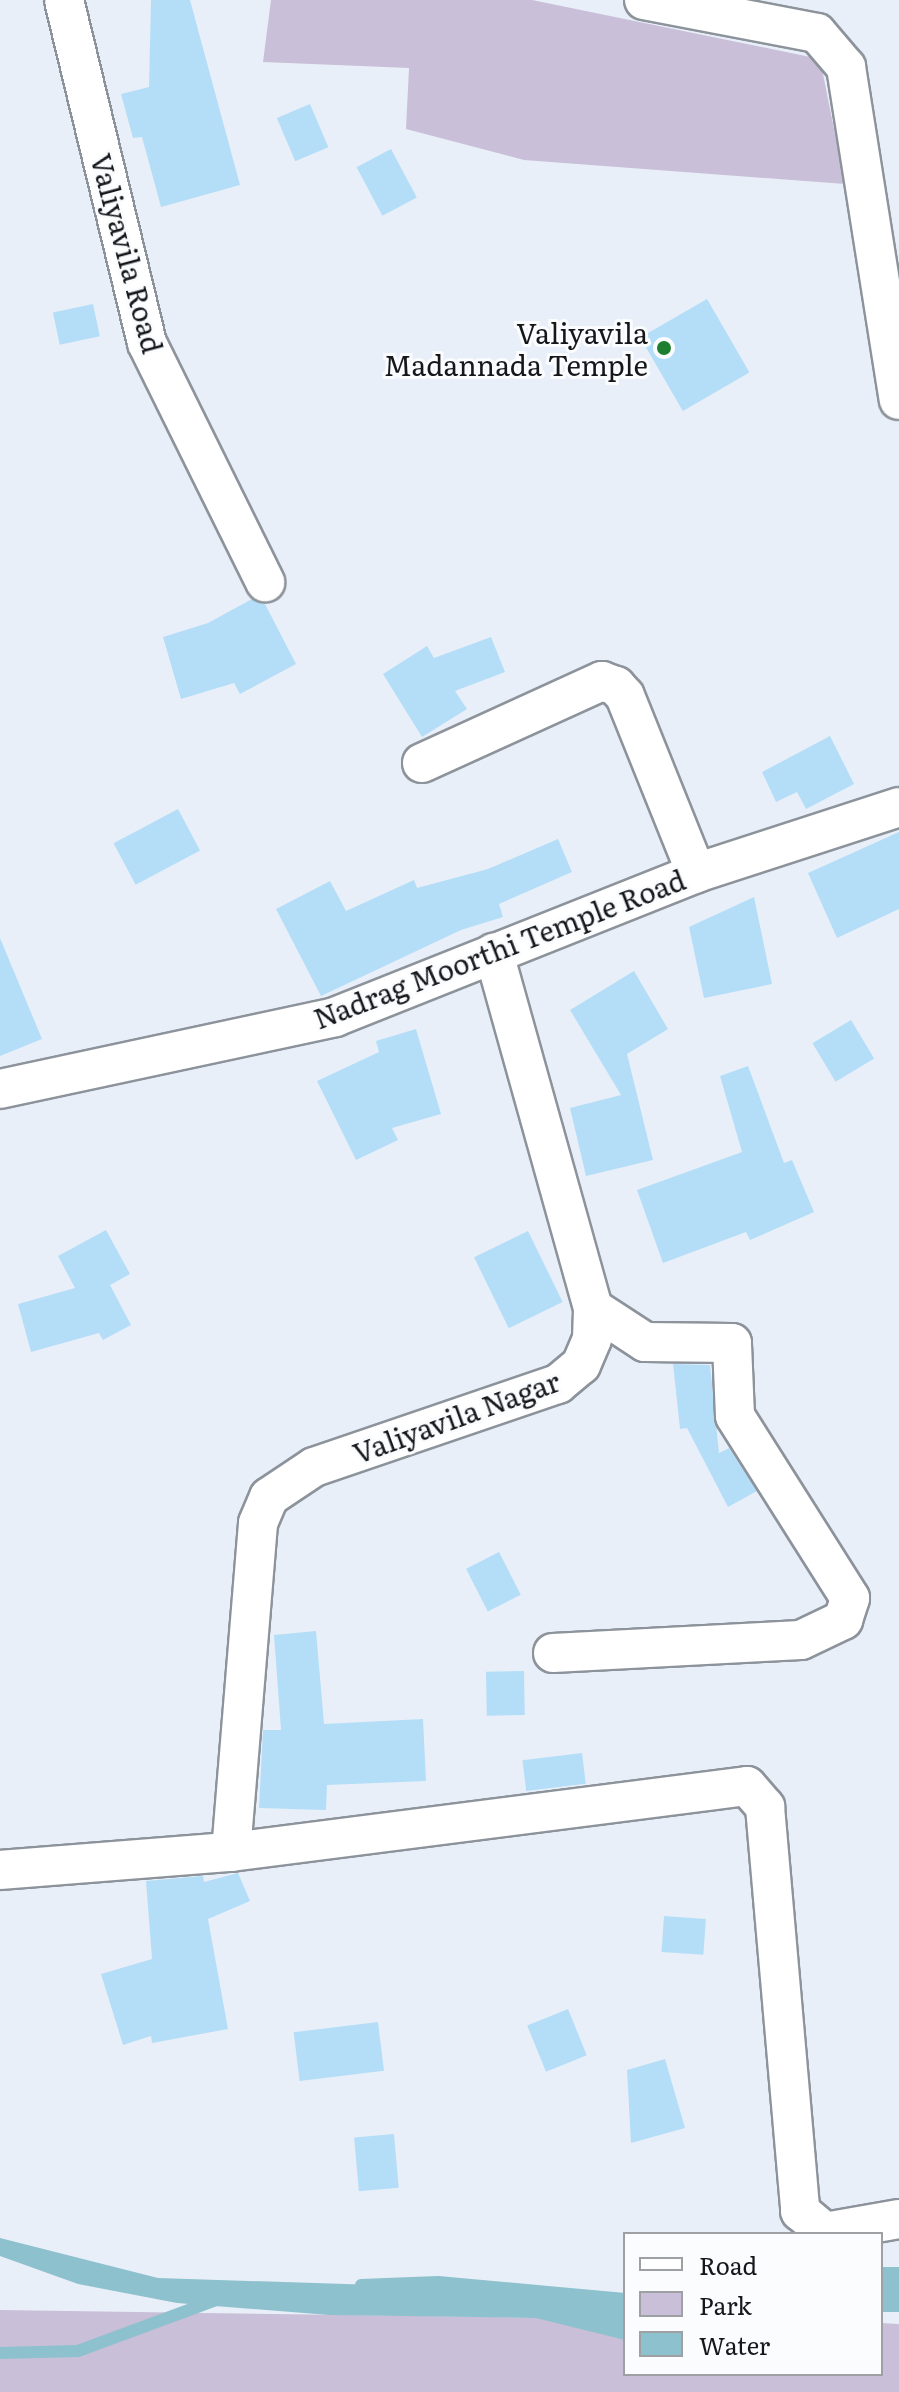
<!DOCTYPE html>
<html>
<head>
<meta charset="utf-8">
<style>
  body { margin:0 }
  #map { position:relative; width:899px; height:2392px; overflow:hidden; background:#e9eff8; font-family:Literata,serif }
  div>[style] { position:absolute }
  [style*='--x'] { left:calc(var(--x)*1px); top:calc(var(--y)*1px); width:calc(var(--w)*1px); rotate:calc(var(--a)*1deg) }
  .green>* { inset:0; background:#c9bfd8 }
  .water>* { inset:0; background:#8dc1cd; transform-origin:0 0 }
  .stream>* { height:12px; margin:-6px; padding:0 6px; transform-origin:6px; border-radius:6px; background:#8dc1cd }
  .building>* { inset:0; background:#b4def8; transform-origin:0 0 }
  .roads { filter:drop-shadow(2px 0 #8d939b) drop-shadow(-2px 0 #8d939b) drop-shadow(0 2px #8d939b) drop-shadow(0 -2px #8d939b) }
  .street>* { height:38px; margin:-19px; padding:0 19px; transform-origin:19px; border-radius:19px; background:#fff }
  .dots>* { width:22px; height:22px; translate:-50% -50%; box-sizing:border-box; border:4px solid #fbfcfe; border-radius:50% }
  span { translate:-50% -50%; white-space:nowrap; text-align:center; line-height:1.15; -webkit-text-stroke:6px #fbfcfe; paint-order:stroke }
  .street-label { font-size:28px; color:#15171a }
  .poi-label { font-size:28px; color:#15171a }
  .right { translate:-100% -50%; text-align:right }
  .legend { position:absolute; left:623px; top:2232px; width:260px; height:144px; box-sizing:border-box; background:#fbfcfe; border:2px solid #9fa0a3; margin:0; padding:10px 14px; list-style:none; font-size:24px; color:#15171a }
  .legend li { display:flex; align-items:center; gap:16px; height:40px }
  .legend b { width:40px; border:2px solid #9fa0a3 }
</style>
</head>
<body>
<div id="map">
  <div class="green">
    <i style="clip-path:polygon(271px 0,532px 0,820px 59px,845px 184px,524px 160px,406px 129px,409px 68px,263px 62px)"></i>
    <i style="clip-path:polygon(0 2310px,625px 2319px,625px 2374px,881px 2374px,881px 2323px,899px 2324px,899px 2392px,0 2392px)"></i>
  </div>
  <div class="water">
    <i style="clip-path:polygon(0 2238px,158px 2278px,528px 2290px,625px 2303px,625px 2340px,536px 2318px,329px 2315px,177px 2303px,78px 2284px,0 2256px)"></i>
    <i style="left:899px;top:2267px;width:45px;height:18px;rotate:90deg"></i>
  </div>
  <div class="stream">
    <i style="--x:361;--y:2285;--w:77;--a:-2.2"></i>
    <i style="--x:438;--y:2282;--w:188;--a:5.2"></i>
    <i style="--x:0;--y:2353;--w:78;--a:-1.5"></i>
    <i style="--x:78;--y:2351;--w:147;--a:-20.3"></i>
  </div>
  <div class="building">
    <i style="clip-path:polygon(151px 0,190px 0,240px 185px,161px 207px,142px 137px,133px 138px,121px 94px,149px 87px)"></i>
    <i style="left:310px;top:104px;width:47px;height:36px;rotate:67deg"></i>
    <i style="left:391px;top:149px;width:55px;height:39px;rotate:62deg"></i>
    <i style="left:707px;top:299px;width:85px;height:77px;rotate:60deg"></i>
    <i style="left:93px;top:304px;width:33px;height:41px;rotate:78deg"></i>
    <i style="clip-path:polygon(252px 599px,265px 604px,296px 664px,240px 694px,234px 683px,181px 699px,163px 637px,208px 623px)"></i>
    <i style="clip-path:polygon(491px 637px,505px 672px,455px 691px,467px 709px,422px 737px,383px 674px,427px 646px,434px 658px)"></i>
    <i style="clip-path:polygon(830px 736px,854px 784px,806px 809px,797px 792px,776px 802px,762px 772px)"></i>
    <i style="left:178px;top:809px;width:47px;height:73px;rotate:62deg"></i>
    <i style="clip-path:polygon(899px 832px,899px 909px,837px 938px,808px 873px)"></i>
    <i style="clip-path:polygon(558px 839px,572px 872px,499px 904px,503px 917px,461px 930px,321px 996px,276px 909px,330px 881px,346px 911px,414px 880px,417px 888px,488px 869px)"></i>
    <i style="clip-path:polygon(754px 897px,772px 984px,704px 998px,689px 927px)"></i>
    <i style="clip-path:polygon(0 938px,42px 1039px,0 1056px)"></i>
    <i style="clip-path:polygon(634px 971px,668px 1029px,627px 1054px,653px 1160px,586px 1176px,570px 1108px,621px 1095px,570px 1010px)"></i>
    <i style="left:851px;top:1020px;width:45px;height:45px;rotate:59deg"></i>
    <i style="clip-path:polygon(416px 1029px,441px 1114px,392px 1128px,398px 1140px,356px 1160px,317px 1081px,379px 1052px,376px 1041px)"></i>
    <i style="clip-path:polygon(748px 1066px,784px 1163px,792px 1160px,814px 1212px,750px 1240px,746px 1232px,663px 1263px,637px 1190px,742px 1152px,720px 1076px)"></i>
    <i style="clip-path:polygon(106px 1230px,130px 1274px,110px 1285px,131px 1325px,103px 1340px,99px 1333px,31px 1352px,18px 1304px,75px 1288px,58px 1256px)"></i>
    <i style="left:528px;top:1231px;width:79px;height:60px;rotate:64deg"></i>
    <i style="clip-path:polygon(673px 1364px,710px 1365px,719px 1453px,729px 1448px,757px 1491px,728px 1507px,687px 1428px,680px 1429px)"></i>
    <i style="left:499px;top:1552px;width:48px;height:37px;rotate:63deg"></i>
    <i style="clip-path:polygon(316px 1631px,324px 1724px,423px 1719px,426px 1781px,327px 1785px,326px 1810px,259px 1808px,263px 1730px,281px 1730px,274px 1635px)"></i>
    <i style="left:524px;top:1671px;width:44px;height:38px;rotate:89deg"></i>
    <i style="left:582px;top:1753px;width:31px;height:60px;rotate:83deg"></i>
    <i style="clip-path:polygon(238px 1873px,250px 1901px,208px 1919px,228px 2029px,152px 2043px,151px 2036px,123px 2045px,101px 1974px,152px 1959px,146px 1881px,203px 1876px,204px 1882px)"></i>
    <i style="left:664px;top:1916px;width:42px;height:36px;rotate:4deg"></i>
    <i style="left:568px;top:2009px;width:50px;height:44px;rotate:68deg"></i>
    <i style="left:378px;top:2022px;width:49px;height:85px;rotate:83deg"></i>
    <i style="clip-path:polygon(665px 2059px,685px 2128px,631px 2143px,627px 2070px)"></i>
    <i style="left:394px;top:2134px;width:54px;height:40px;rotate:85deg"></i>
  </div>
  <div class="roads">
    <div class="street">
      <i style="--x:64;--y:0;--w:353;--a:76.4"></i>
      <i style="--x:147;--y:343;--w:267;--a:63.7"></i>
      <i style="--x:644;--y:0;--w:176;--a:10.8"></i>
      <i style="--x:817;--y:33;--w:45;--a:49.5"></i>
      <i style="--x:846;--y:67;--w:337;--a:81"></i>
      <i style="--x:422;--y:763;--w:198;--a:-24.5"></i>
      <i style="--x:602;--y:681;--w:15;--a:20"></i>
      <i style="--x:616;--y:686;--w:13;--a:48"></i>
      <i style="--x:625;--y:696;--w:191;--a:68.1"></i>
      <i style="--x:0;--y:1089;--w:343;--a:-12.1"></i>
      <i style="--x:335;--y:1017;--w:389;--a:-21.7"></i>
      <i style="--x:696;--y:873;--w:213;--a:-18"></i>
      <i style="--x:553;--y:1653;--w:248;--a:-3"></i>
      <i style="--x:801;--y:1640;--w:47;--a:-25.5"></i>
      <i style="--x:843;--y:1620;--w:23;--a:-72"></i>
      <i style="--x:850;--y:1598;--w:215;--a:-122.3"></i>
      <i style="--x:735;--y:1416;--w:73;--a:-92.4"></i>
      <i style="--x:732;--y:1343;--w:87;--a:-179.3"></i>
      <i style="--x:645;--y:1342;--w:62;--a:-146.8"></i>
      <i style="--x:231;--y:1852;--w:330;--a:-85.3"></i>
      <i style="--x:258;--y:1523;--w:28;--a:-67"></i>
      <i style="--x:269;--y:1497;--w:54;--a:-33.7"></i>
      <i style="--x:314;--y:1467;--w:258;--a:-18.8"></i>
      <i style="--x:558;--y:1384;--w:30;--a:-40"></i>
      <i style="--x:581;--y:1365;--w:28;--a:-67"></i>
      <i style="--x:592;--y:1339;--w:31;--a:-88"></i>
      <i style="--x:593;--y:1308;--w:369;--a:-105.6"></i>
      <i style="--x:0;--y:1870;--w:232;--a:-4.5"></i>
      <i style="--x:231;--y:1852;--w:520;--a:-7.29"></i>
      <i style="--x:747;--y:1786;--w:28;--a:49"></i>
      <i style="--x:765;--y:1807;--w:406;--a:85"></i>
      <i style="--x:800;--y:2211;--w:33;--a:40"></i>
      <i style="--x:825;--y:2232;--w:75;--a:-10"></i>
    </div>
  </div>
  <div class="dots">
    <i style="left:664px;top:348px;background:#1d7e30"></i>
  </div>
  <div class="street-label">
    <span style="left:128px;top:253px;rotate:75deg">Valiyavila Road</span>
    <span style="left:499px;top:948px;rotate:-21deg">Nadrag Moorthi Temple Road</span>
    <span style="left:456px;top:1416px;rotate:-20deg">Valiyavila Nagar</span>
  </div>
  <div class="poi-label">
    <span class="right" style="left:648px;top:348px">Valiyavila<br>Madannada Temple</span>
  </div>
  <ul class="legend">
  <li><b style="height:10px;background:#fff"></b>Road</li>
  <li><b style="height:22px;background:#c9bfd8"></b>Park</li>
  <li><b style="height:22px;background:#8dc1cd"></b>Water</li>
  </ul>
</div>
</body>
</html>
